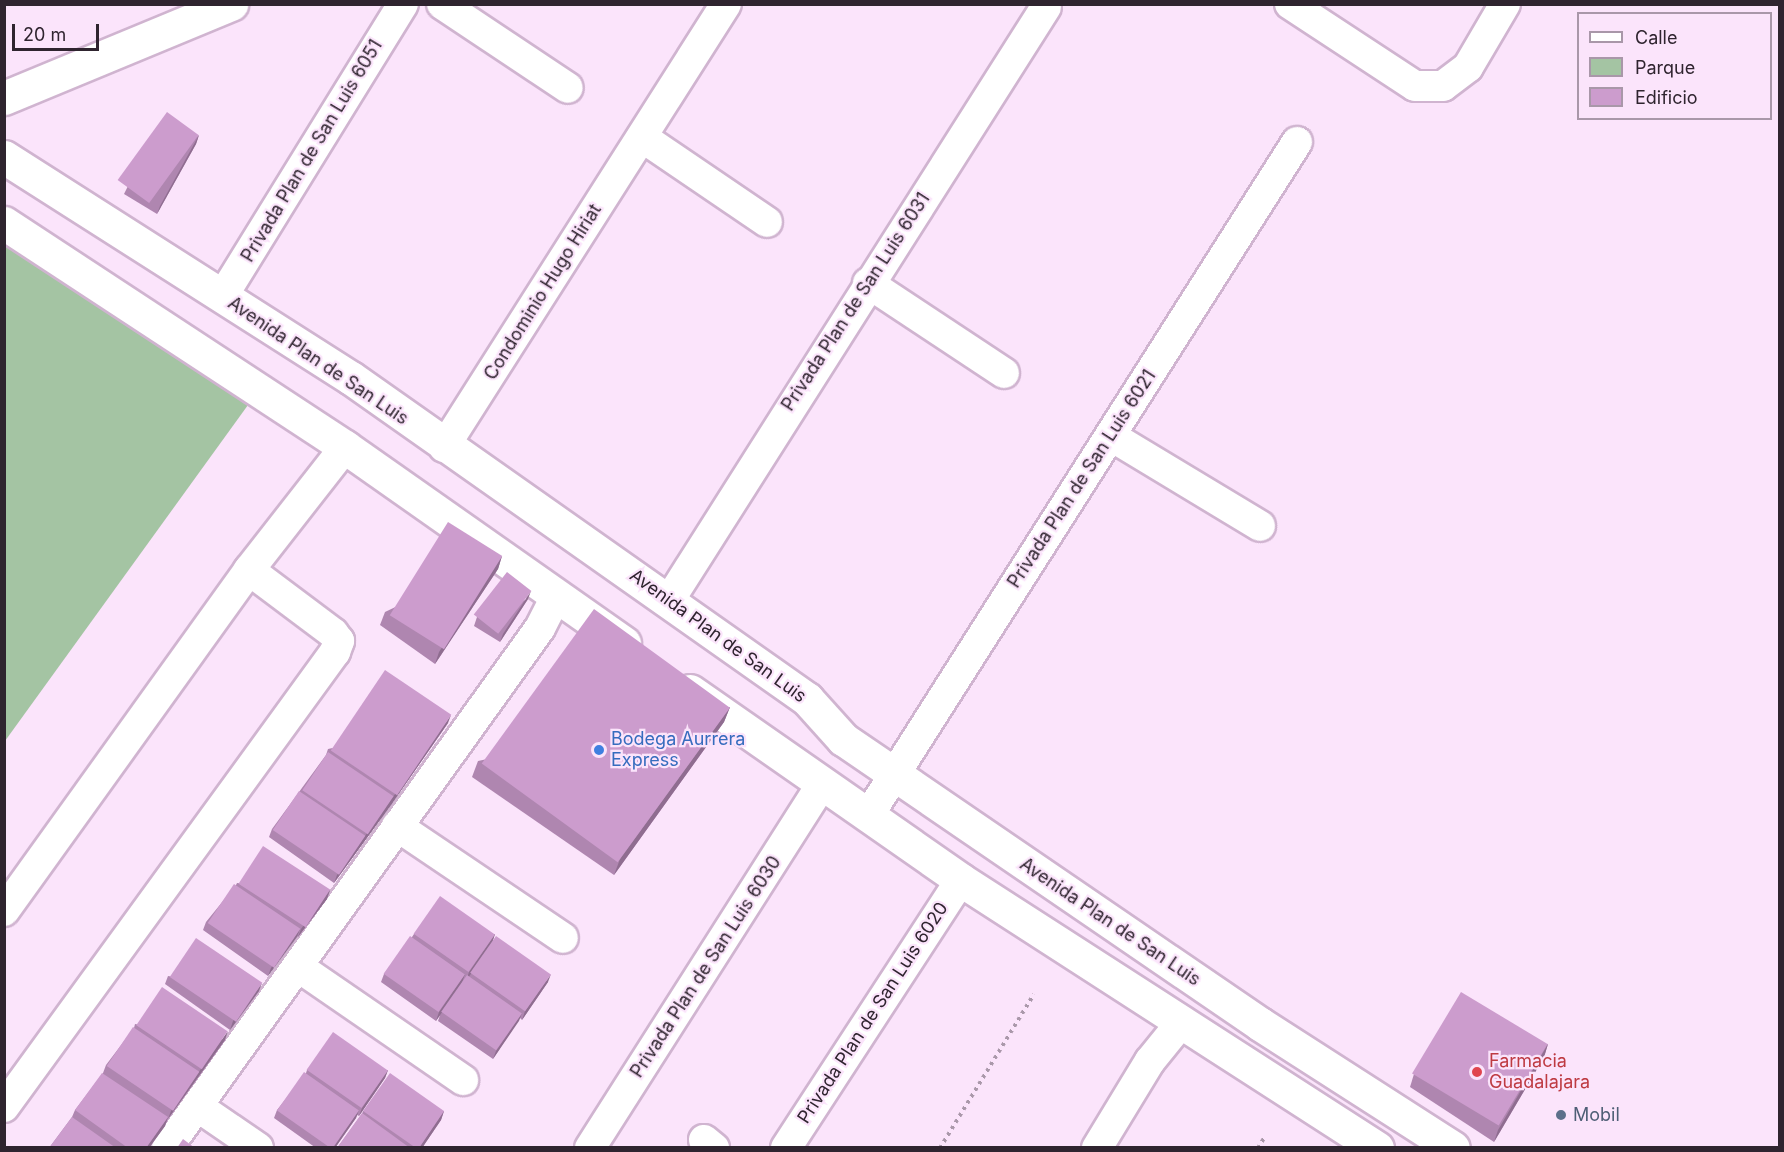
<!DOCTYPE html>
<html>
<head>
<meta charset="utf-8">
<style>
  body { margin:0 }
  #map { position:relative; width:1784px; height:1152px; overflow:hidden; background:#fbe4fb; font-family:Inter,sans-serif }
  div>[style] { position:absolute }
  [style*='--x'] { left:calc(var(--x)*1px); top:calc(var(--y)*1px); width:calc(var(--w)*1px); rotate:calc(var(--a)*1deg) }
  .green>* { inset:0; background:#a4c4a3 }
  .path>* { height:4px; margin-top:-2px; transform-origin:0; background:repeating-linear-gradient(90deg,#aa98aa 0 3px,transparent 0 7.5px) }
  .roads { filter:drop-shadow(2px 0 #d0b4d0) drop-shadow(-2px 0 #d0b4d0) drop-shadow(0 2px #d0b4d0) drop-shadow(0 -2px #d0b4d0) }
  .street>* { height:30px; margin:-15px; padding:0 15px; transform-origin:15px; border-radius:15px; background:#fff }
  .secondary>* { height:33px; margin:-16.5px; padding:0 16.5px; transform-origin:16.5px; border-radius:16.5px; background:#fff }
  .wall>* { inset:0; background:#af86b0 }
  .shaded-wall>* { inset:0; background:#8f6d90 }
  .building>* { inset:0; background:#cc9ccd; transform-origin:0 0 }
  .dots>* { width:16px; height:16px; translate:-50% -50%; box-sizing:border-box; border:3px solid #fbe4fb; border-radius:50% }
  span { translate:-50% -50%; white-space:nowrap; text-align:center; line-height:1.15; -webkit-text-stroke:4.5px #fbe4fb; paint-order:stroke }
  .street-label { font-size:18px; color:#2f242f }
  .shop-label { font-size:18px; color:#366cbe }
  .left { translate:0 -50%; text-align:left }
  .health-label { font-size:18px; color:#be3a42 }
  .service-label { font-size:18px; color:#4e5e75 }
  .frame { position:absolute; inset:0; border:6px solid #2f242f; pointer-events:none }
  .legend { position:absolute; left:1577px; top:12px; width:195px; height:108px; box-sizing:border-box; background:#fbe4fb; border:2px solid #a997a9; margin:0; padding:8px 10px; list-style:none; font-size:18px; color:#2f242f }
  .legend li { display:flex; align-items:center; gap:12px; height:30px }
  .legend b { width:30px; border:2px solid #a997a9 }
  .scale { position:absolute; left:12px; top:24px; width:87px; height:27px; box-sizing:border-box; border:3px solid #2f242f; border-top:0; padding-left:8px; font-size:18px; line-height:21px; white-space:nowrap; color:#2f242f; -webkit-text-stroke:4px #fbe4fb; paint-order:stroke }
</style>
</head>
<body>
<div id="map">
  <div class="green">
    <i style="clip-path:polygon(5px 227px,11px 228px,248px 405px,5px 741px)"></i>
  </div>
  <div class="path">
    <i style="--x:940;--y:1148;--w:180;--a:-58.6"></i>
    <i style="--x:1258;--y:1148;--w:12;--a:-59"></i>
  </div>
  <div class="roads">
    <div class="street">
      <i style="--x:442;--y:4;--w:151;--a:33.7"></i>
      <i style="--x:1290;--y:4;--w:149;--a:33.3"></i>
      <i style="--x:1415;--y:86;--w:28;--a:0"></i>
      <i style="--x:1443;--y:86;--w:31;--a:-37"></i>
      <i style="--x:1468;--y:67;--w:73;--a:-59.6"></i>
      <i style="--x:642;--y:137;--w:151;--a:34.2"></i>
      <i style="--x:868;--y:283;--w:163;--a:33.5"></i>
      <i style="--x:222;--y:297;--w:344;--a:-58.3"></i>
      <i style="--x:1111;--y:436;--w:174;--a:31.1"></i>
      <i style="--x:444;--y:447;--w:525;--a:-57.52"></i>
      <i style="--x:670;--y:599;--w:701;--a:-57.58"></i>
      <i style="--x:868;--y:816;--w:799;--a:-57.52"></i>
      <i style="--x:397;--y:826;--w:200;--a:34"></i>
      <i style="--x:4;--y:911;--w:420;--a:-54.3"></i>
      <i style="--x:249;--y:570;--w:156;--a:-52"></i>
      <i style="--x:300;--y:968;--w:198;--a:34.5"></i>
      <i style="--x:197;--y:1106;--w:74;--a:34.5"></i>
      <i style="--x:4;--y:1107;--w:563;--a:-53.97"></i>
      <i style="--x:335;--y:652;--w:12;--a:-70"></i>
      <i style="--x:339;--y:641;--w:10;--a:-127"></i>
      <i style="--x:333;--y:633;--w:105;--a:-143.1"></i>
      <i style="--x:704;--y:1140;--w:13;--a:39"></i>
      <i style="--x:167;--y:1148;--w:640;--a:-54.35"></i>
      <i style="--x:540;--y:628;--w:37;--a:-63"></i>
      <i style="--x:590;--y:1148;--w:429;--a:-57.5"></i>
      <i style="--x:786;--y:1148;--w:320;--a:-56.9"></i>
      <i style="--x:1097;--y:1148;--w:102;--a:-58.7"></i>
      <i style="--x:1150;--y:1061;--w:48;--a:-51"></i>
    </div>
    <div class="secondary">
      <i style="--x:4;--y:98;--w:246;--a:-22.5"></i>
      <i style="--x:4;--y:157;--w:411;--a:32.5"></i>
      <i style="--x:351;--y:378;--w:558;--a:35.14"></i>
      <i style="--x:807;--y:699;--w:54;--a:48"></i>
      <i style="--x:843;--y:739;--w:505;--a:34.35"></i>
      <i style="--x:1260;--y:1024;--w:229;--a:32.7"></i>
      <i style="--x:4;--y:223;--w:408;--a:33.3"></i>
      <i style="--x:345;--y:447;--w:341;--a:35.1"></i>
      <i style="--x:690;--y:691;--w:330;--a:34.9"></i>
      <i style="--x:961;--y:880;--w:495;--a:32.8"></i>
    </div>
  </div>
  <div class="wall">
    <i style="clip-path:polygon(199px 135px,196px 144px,157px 214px,124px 194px,128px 186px)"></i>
    <i style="clip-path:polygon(502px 556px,498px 569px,435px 664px,380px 625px,385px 612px)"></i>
    <i style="clip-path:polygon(528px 599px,500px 642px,474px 626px,477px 617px)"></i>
    <i style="clip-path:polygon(730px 707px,724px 722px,614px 875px,472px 777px,478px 761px)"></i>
    <i style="clip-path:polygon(448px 723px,391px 805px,334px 883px,269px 837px,272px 829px,326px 755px,328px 749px)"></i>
    <i style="clip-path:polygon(237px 883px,330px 890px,327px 899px,298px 937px,297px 936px,268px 976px,203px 930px,206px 922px,236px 885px)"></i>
    <i style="clip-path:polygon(414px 934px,495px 934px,493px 940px,548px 982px,522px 1020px,520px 1018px,493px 1059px,438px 1021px,440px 1015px,436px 1021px,381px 982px,384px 974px,412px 937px)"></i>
    <i style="clip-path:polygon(168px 976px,259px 991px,230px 1030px,165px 984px)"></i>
    <i style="clip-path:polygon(135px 1024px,225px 1040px,168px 1119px,165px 1126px,149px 1148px,49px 1148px,72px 1117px,75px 1110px,103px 1073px,106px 1065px,134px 1028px)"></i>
    <i style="clip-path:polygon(1548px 1044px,1544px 1057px,1494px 1142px,1410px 1087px,1414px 1074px)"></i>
    <i style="clip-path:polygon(307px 1070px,388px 1070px,385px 1078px,359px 1116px,357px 1115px,356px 1118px,335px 1148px,316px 1148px,274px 1118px,277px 1110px,306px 1073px)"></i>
    <i style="clip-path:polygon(363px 1111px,444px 1111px,441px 1120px,422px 1148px,337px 1148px,362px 1114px)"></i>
  </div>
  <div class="shaded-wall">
    <i style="clip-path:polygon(199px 135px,196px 144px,157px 214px,160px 206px)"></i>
    <i style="clip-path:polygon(502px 556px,498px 569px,435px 664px,439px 652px)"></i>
    <i style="clip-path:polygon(531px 591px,528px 599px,500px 642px,503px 634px)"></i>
    <i style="clip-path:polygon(730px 707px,724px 722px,614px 875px,620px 859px)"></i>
    <i style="clip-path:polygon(451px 715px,448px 723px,391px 805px,334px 883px,337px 875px,393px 797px)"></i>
    <i style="clip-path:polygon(330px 890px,327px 899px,298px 937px,301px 929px)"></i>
    <i style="clip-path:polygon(300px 929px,297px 937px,268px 976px,271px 968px)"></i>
    <i style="clip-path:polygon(495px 934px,492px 943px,466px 981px,469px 972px)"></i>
    <i style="clip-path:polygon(465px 974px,462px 983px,436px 1021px,439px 1012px)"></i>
    <i style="clip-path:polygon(551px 974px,548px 982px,522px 1020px,525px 1011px)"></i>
    <i style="clip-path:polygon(262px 983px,259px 991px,230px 1030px,233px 1021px)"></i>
    <i style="clip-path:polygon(522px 1013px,519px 1021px,493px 1059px,496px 1051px)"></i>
    <i style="clip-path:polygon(228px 1031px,225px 1040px,168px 1119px,171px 1111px)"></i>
    <i style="clip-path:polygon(1548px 1044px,1544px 1057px,1494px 1142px,1498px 1130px)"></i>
    <i style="clip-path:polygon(388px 1070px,385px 1078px,359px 1116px,362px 1108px)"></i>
    <i style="clip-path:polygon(359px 1110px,356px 1118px,335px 1148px,333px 1148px)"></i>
    <i style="clip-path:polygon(444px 1111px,441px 1120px,422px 1148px,419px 1148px)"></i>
    <i style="clip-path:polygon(168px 1117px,165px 1126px,149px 1148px,146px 1148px)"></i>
  </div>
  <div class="building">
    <i style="left:167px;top:112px;width:39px;height:84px;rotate:36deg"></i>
    <i style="left:448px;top:522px;width:64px;height:110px;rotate:32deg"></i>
    <i style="left:507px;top:572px;width:31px;height:54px;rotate:38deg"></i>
    <i style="left:594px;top:609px;width:168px;height:191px;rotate:36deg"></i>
    <i style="left:385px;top:670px;width:80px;height:97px;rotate:34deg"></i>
    <i style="left:328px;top:752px;width:79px;height:46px;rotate:34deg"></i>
    <i style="left:299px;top:791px;width:80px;height:47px;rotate:34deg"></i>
    <i style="left:263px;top:846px;width:80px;height:45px;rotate:33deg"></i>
    <i style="left:234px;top:884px;width:80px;height:47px;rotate:34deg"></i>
    <i style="left:440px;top:896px;width:67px;height:46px;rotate:35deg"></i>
    <i style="left:410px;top:936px;width:67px;height:46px;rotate:35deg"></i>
    <i style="left:496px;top:936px;width:67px;height:45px;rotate:35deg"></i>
    <i style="left:196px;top:938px;width:80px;height:47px;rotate:34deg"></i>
    <i style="left:467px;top:975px;width:67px;height:45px;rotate:35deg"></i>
    <i style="left:162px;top:987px;width:79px;height:46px;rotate:34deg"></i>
    <i style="left:1461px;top:992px;width:101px;height:95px;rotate:31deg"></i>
    <i style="left:133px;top:1027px;width:80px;height:47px;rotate:34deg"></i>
    <i style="left:333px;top:1032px;width:67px;height:46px;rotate:35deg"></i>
    <i style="left:304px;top:1072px;width:67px;height:47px;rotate:35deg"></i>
    <i style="clip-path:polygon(102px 1073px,168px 1117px,146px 1148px,128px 1148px,75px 1110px)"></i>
    <i style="clip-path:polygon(390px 1073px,444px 1111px,419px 1148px,416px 1148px,363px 1111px)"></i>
    <i style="clip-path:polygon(362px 1113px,410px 1148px,337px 1148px)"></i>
    <i style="clip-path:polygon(72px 1117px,116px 1148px,49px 1148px)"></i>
    <i style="clip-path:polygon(183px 1139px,195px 1148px,177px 1148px)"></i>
  </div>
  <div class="dots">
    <i style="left:599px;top:750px;background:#3f7fe0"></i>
    <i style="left:1477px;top:1072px;background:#e0444e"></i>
    <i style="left:1561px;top:1115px;background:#5c6f8a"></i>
  </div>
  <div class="street-label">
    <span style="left:312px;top:151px;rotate:-59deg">Privada Plan de San Luis 6051</span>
    <span style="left:543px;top:292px;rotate:-58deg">Condominio Hugo Hiriat</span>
    <span style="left:856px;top:302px;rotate:-57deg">Privada Plan de San Luis 6031</span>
    <span style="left:318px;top:361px;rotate:34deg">Avenida Plan de San Luis</span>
    <span style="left:1082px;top:479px;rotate:-57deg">Privada Plan de San Luis 6021</span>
    <span style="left:718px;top:636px;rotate:36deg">Avenida Plan de San Luis</span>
    <span style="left:1110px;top:922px;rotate:34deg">Avenida Plan de San Luis</span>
    <span style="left:706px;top:967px;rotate:-57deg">Privada Plan de San Luis 6030</span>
    <span style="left:873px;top:1013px;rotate:-57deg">Privada Plan de San Luis 6020</span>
  </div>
  <div class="shop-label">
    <span class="left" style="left:611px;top:750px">Bodega Aurrera<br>Express</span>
  </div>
  <div class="health-label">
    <span class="left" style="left:1489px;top:1072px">Farmacia<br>Guadalajara</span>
  </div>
  <div class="service-label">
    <span class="left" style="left:1573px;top:1115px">Mobil</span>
  </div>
  <div class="frame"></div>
  <ul class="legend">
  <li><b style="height:8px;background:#fff"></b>Calle</li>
  <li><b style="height:16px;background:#a4c4a3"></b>Parque</li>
  <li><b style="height:16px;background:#cc9ccd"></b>Edificio</li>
  </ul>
  <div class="scale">20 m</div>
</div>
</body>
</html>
